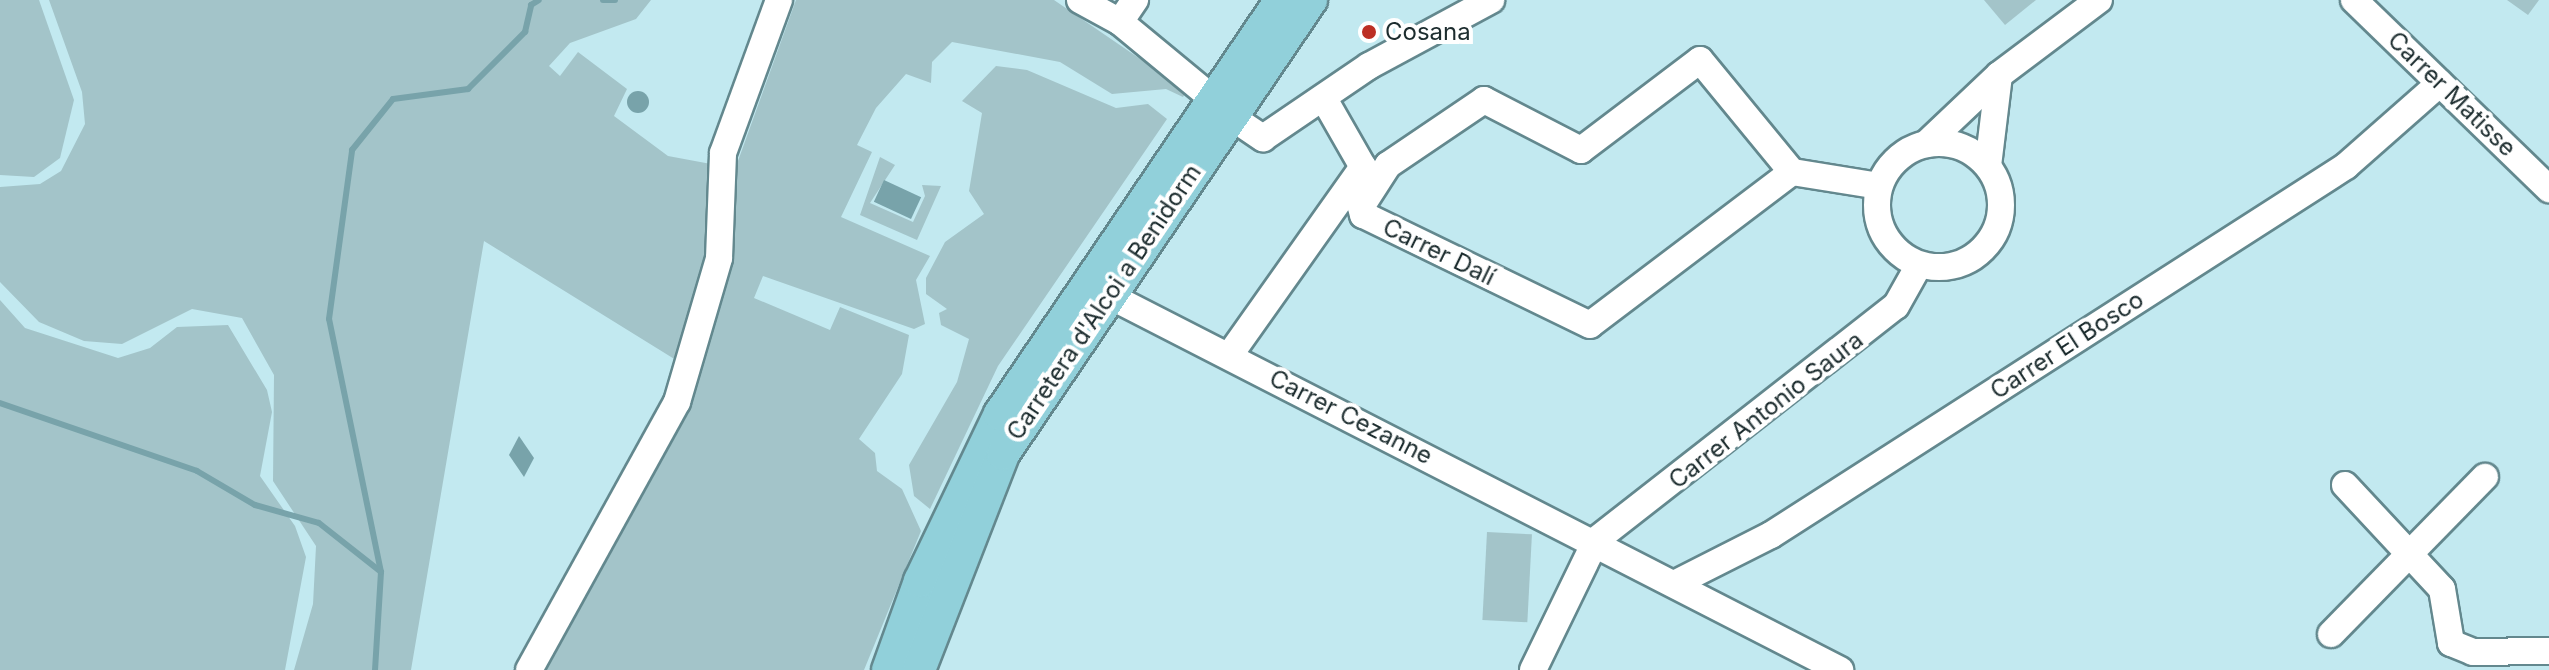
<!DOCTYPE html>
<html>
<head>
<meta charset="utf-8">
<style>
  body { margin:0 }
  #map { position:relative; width:2549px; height:670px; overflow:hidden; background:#c2e9f0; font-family:Inter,sans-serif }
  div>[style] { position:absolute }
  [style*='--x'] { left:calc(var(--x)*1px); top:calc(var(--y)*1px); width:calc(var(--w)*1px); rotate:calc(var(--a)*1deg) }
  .green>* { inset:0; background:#a3c4c9; transform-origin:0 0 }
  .water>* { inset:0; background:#78a3aa; transform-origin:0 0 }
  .round { border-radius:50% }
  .stream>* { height:6px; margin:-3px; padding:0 3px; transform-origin:3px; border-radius:3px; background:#78a3aa }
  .roads { filter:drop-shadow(2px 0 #63888e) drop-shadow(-2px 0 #63888e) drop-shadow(0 2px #63888e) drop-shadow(0 -2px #63888e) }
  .minor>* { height:26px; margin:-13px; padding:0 13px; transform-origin:13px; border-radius:13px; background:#fff }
  .minor>.ring { margin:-13px; padding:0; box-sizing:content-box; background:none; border:26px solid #fff; border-radius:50% }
  .major>* { height:32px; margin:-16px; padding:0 16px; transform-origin:16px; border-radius:16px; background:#91d0da }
  .dots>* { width:22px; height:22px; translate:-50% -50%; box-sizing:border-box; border:4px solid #fff; border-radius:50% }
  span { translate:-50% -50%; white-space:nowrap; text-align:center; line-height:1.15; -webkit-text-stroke:8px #fff; paint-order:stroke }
  .poi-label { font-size:24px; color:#1c2c2e }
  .left { translate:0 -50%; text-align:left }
  .street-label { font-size:24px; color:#1c2c2e }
</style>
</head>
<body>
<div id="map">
  <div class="green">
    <i style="clip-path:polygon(0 0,39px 0,74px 100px,60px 158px,34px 177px,0 175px)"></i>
    <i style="clip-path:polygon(49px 0,651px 0,636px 19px,570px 43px,549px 66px,560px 76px,578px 52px,627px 89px,614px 116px,668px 156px,711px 164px,711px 244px,684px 365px,484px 241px,411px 670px,294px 670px,313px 604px,316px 546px,273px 481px,274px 375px,242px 318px,192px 309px,122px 344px,84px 341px,39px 322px,0 282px,0 187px,40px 184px,61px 171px,85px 124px,82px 92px)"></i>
    <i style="clip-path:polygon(796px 0,1054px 0,1187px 91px,1183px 97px,1166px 89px,1112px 94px,1060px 62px,952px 42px,932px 62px,931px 83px,906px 74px,876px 108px,857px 145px,872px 152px,841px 217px,930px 256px,916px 280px,925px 324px,914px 329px,763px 276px,754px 298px,830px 330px,840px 307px,909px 335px,902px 374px,859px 439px,875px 453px,877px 471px,902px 489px,921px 531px,864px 670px,539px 670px,691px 392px,713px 329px,734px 172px)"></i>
    <i style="clip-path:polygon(1984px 0,2036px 0,2005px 25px)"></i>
    <i style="clip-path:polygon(2507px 0,2539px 0,2528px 15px)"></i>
    <i style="clip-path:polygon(996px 66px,1027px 70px,1116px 108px,1148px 104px,1167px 119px,998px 366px,930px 509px,914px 496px,909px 465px,957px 382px,969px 339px,941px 325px,939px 313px,947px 309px,926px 294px,926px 278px,945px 242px,984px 214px,969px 191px,982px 113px,962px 101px)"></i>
    <i style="clip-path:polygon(880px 157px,895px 165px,870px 203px,913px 222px,925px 196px,922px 185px,941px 186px,917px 240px,860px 215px)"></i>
    <i style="clip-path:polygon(0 300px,25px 328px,118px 358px,150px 348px,177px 327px,228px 325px,267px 390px,272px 412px,260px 476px,295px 526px,306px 557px,285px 670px,0 670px)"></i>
    <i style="left:1487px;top:532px;width:45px;height:88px;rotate:3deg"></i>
  </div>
  <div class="water">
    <i class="round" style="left:627px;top:91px;width:22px;height:22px"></i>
    <i style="left:884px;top:180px;width:41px;height:24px;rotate:25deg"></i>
    <i style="clip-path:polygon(519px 436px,534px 458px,524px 477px,509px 455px)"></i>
  </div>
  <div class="stream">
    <i style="--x:603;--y:0;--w:12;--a:0"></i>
    <i style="--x:0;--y:403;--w:208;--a:19"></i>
    <i style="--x:197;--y:471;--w:67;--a:30.4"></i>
    <i style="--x:255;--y:505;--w:66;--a:15.7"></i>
    <i style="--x:319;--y:523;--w:79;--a:38.3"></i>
    <i style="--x:381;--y:572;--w:98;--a:93.5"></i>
    <i style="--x:381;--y:572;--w:258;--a:-101.6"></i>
    <i style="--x:329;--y:319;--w:171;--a:-82.2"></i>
    <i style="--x:352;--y:150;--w:65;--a:-51.2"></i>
    <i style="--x:393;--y:99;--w:76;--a:-7.6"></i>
    <i style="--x:468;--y:89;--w:81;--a:-45"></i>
    <i style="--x:525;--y:32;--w:28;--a:-77"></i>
    <i style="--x:531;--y:5;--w:9;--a:-32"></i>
  </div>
  <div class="roads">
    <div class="minor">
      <i style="--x:1080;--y:0;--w:46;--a:28.8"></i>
      <i style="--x:1120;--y:22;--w:119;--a:39.6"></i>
      <i style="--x:2354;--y:0;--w:272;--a:44.1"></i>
      <i style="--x:1120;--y:22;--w:27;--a:-56"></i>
      <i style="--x:1230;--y:116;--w:40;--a:34"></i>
      <i style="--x:1263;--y:138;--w:128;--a:-34.2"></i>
      <i style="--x:1369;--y:66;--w:139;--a:-28.4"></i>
      <i class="ring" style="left:1877px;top:143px;width:98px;height:98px"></i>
      <i style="--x:1926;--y:144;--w:100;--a:-43.4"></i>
      <i style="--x:1999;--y:75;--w:125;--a:-36.9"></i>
      <i style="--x:1988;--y:166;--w:92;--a:-83.1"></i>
      <i style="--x:1792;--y:172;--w:253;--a:142.9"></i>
      <i style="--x:1590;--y:325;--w:252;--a:-154.1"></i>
      <i style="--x:1363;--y:215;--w:8;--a:-104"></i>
      <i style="--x:1361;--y:207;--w:50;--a:-57.3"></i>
      <i style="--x:1388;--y:165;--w:116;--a:-34.1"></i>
      <i style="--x:1484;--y:100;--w:109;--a:27.3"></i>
      <i style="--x:1581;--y:150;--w:149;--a:-37.1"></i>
      <i style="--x:1700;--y:60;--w:145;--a:50.6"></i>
      <i style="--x:1792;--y:172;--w:88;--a:9.1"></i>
      <i style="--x:1106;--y:294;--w:825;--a:27.12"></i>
      <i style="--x:1229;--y:356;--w:232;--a:-54.7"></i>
      <i style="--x:1363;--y:167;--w:78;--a:-119.8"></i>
      <i style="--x:2345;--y:485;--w:142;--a:47"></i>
      <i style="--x:2442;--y:589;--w:55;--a:80.5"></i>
      <i style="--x:2451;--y:643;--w:24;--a:22"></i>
      <i style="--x:2473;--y:652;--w:76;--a:-0.8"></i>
      <i style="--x:1676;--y:583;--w:106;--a:-26.8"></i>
      <i style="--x:1771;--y:535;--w:683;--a:-32.69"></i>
      <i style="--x:2346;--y:166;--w:125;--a:-41.4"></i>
      <i style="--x:2331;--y:634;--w:220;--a:-45.6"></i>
      <i style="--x:529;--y:670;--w:306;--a:-61.1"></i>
      <i style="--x:677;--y:402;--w:150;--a:-73.7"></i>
      <i style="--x:719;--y:258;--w:105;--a:-87.8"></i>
      <i style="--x:723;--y:153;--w:163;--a:-69.9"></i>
      <i style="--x:1533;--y:670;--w:144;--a:-64.1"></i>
      <i style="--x:1596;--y:540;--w:380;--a:-38"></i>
      <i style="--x:1896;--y:306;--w:47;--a:-60.7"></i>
    </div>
    <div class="major">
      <i style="--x:888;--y:670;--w:95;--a:-70.2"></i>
      <i style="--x:920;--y:581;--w:185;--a:-64.4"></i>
      <i style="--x:1000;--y:414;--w:500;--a:-55.83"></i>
      <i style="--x:919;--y:670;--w:232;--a:-68.7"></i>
      <i style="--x:1003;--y:454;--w:549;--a:-55.85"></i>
    </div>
  </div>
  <div class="dots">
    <i style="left:1369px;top:32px;background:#bc2f24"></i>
  </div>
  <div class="poi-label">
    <span class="left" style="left:1385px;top:32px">Cosana</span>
  </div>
  <div class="street-label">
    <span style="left:2452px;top:94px;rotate:44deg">Carrer Matisse</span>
    <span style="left:1439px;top:252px;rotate:26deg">Carrer Dalí</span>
    <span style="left:1104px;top:302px;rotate:-56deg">Carretera d'Alcoi a Benidorm</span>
    <span style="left:2067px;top:345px;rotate:-33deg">Carrer El Bosco</span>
    <span style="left:1766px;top:410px;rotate:-38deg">Carrer Antonio Saura</span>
    <span style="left:1351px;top:417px;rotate:27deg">Carrer Cezanne</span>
  </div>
</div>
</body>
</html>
